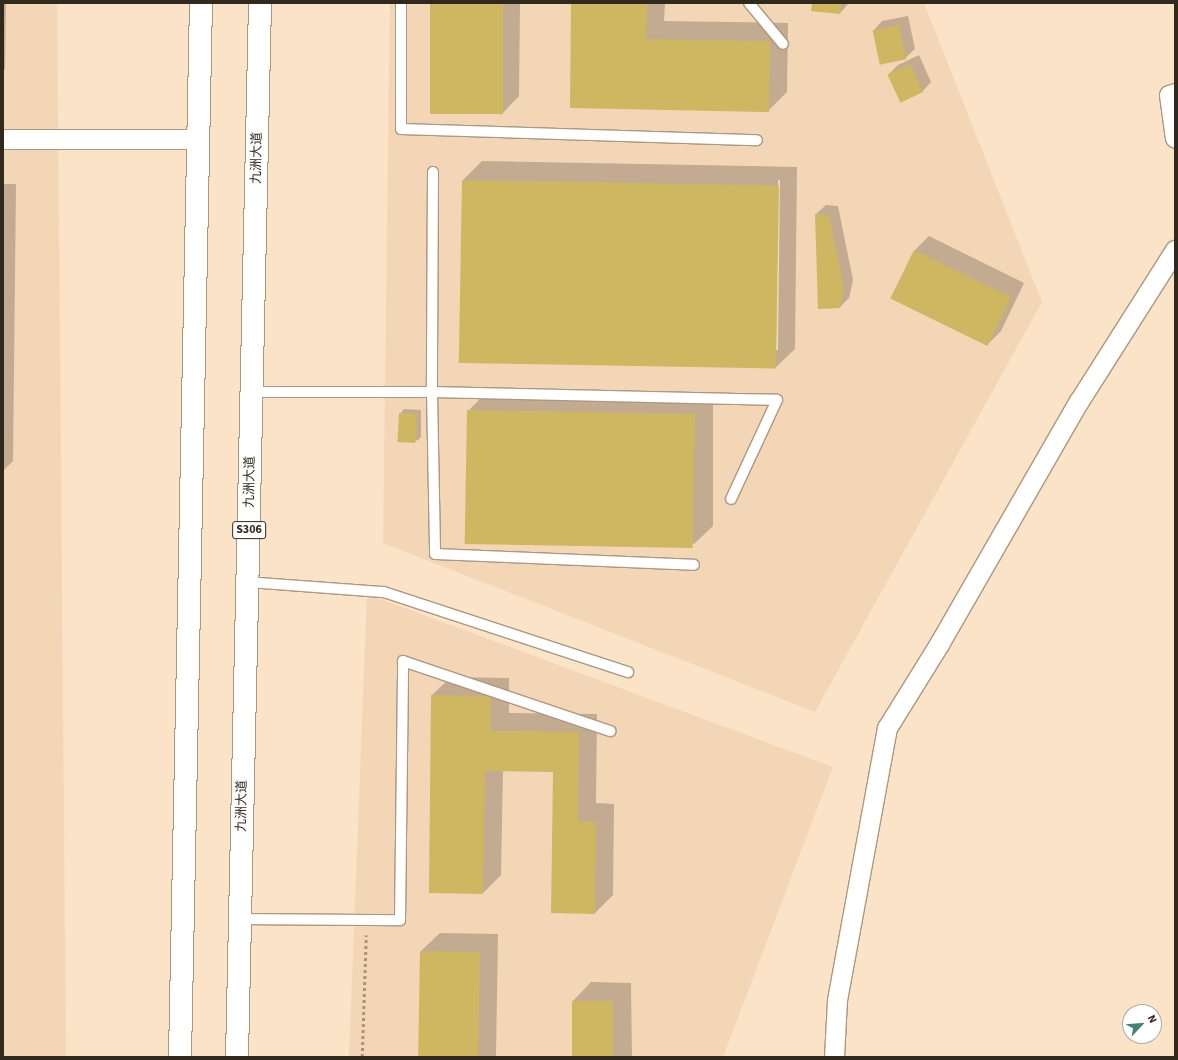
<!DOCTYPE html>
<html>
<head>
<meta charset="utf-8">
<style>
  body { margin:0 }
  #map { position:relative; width:1178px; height:1060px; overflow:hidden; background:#fbe3c7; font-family:"Source Sans 3","Noto Sans SC",sans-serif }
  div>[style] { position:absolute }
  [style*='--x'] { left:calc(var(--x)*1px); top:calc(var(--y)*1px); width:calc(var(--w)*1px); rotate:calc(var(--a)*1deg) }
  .built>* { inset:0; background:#f3d6b6 }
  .shadow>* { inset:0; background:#0003 }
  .building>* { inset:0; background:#cfb661; transform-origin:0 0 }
  .path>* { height:2.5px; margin-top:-1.25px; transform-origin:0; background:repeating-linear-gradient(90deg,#a79580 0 3px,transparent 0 6px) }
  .roads { filter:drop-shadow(1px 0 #ad977e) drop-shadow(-1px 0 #ad977e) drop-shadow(0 1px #ad977e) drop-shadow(0 -1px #ad977e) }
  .lane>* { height:10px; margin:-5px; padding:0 5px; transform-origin:5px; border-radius:5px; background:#fff }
  .street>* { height:19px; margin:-9.5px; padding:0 9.5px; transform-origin:9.5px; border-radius:9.5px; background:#fff }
  .primary>* { height:22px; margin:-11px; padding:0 11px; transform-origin:11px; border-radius:11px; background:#fff }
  span { translate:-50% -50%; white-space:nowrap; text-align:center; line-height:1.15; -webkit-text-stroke:4px #fff; paint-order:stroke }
  .shield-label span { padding:1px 3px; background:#fff; border:1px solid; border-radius:3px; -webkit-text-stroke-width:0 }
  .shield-label { font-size:12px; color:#31281e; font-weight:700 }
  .street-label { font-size:13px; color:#31281e }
  .frame { position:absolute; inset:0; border:4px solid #31281e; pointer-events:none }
  .north { position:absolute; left:1122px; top:1004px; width:40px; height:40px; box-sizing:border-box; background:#fff; border:1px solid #ada9a5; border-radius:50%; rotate:64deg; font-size:11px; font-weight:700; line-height:16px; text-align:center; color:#31281e }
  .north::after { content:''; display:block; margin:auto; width:14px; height:18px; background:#408478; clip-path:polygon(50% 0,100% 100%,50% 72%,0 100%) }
</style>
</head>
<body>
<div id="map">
  <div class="built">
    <i style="clip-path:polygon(3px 3px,57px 3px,66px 1057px,3px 1057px)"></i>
    <i style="clip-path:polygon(390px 3px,924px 3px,1042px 302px,815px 712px,383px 543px)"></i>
    <i style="clip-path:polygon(367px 594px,833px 767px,723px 1057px,349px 1057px)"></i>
  </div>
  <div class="shadow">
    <i style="clip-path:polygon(3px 3px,6px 3px,5px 69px,3px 71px)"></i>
    <i style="clip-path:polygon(431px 3px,520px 3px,519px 96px,501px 115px)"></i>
    <i style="clip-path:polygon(572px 3px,665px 3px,664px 21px,788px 23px,787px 92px,768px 111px)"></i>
    <i style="clip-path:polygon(813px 3px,849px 3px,840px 13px)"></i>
    <i style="clip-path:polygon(908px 16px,915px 49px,905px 58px,873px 31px,882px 21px)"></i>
    <i style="clip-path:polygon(919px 55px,931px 82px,922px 92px,889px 74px,898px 65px)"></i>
    <i style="clip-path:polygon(evenodd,482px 161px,797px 167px,795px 349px,776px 367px,461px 362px,463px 180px,482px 161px,778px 180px,780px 180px,778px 350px,776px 350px,778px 180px)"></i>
    <i style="clip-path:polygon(3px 184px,16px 184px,13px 461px,3px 471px)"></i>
    <i style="clip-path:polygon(826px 205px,838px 206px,853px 280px,849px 298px,840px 307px,819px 308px,816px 214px)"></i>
    <i style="clip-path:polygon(929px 236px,1024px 283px,1001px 331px,987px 345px,892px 298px,915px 250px)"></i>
    <i style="clip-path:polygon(487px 392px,713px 394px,713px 526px,694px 544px,468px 411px)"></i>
    <i style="clip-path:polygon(404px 409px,421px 410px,421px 437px,417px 441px,400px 414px)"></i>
    <i style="clip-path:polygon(451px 677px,509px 678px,509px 713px,597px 714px,596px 803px,614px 804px,613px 895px,595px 913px,554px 771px,503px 770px,501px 875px,483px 893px,432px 695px)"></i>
    <i style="clip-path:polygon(440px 933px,498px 934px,496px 1057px,419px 1057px,421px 951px)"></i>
    <i style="clip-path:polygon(591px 982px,631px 983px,632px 1057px,573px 1057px,573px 1001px)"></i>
  </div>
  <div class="building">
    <i style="left:430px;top:3px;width:73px;height:111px"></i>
    <i style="clip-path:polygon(571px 3px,647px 3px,646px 39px,770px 41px,769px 112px,570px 108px)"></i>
    <i style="clip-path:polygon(812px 3px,841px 3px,840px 14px,811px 11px)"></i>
    <i style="left:899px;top:25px;width:35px;height:27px;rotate:78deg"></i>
    <i style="left:910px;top:64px;width:31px;height:25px;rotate:65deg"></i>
    <i style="left:462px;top:180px;width:317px;height:183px;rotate:1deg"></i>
    <i style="clip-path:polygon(815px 214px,829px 215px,844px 290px,840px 308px,818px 309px)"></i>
    <i style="left:914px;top:250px;width:108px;height:54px;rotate:26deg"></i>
    <i style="left:467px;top:410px;width:228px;height:134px;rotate:1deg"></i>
    <i style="left:399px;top:413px;width:18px;height:29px;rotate:3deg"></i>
    <i style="clip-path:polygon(431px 695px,491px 696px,491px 731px,579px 732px,578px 821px,596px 822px,595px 914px,551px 913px,553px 772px,485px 771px,483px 894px,429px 893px)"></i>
    <i style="left:420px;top:951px;width:60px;height:106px;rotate:1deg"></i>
    <i style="left:572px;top:1001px;width:41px;height:56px"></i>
  </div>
  <div class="path">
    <i style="--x:362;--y:1057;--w:122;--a:-88.1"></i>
  </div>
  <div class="roads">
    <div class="lane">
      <i style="--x:401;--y:3;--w:126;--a:90"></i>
      <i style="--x:401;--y:129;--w:356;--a:1.8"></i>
      <i style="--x:749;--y:3;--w:53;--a:50.3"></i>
      <i style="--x:433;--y:172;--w:220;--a:90.3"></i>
      <i style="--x:432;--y:392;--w:162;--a:88.9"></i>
      <i style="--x:435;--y:554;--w:259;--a:2.4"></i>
      <i style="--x:252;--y:392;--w:180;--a:0"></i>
      <i style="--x:432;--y:392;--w:345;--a:1.3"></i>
      <i style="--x:777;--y:400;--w:109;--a:114.9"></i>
      <i style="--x:247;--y:582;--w:137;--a:4.2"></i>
      <i style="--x:384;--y:592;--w:257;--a:18.2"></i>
      <i style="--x:240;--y:919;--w:160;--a:0.4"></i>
      <i style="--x:400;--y:920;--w:259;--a:-89.3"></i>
      <i style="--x:403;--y:661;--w:219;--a:18.7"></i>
    </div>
    <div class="street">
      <i style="--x:1175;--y:93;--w:6;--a:162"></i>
      <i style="--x:1169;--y:95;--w:43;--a:82.1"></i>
      <i style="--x:3;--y:139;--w:195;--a:0"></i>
      <i style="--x:834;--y:1057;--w:57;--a:-87"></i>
      <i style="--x:837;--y:1000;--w:277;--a:-79.6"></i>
      <i style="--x:887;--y:728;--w:99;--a:-58.2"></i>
      <i style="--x:939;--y:644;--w:280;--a:-60.1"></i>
      <i style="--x:1079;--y:401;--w:179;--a:-57.6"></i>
    </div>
    <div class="primary">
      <i style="--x:180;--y:1057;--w:1054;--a:-88.86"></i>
      <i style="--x:237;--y:1057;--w:1054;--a:-88.75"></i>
    </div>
  </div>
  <div class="shield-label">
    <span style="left:249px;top:530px">S306</span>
  </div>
  <div class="street-label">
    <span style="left:257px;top:158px;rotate:-89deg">九洲大道</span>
    <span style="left:250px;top:482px;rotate:-89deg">九洲大道</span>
    <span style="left:242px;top:806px;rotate:-89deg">九洲大道</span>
  </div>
  <div class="frame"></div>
  <div class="north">N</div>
</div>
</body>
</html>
